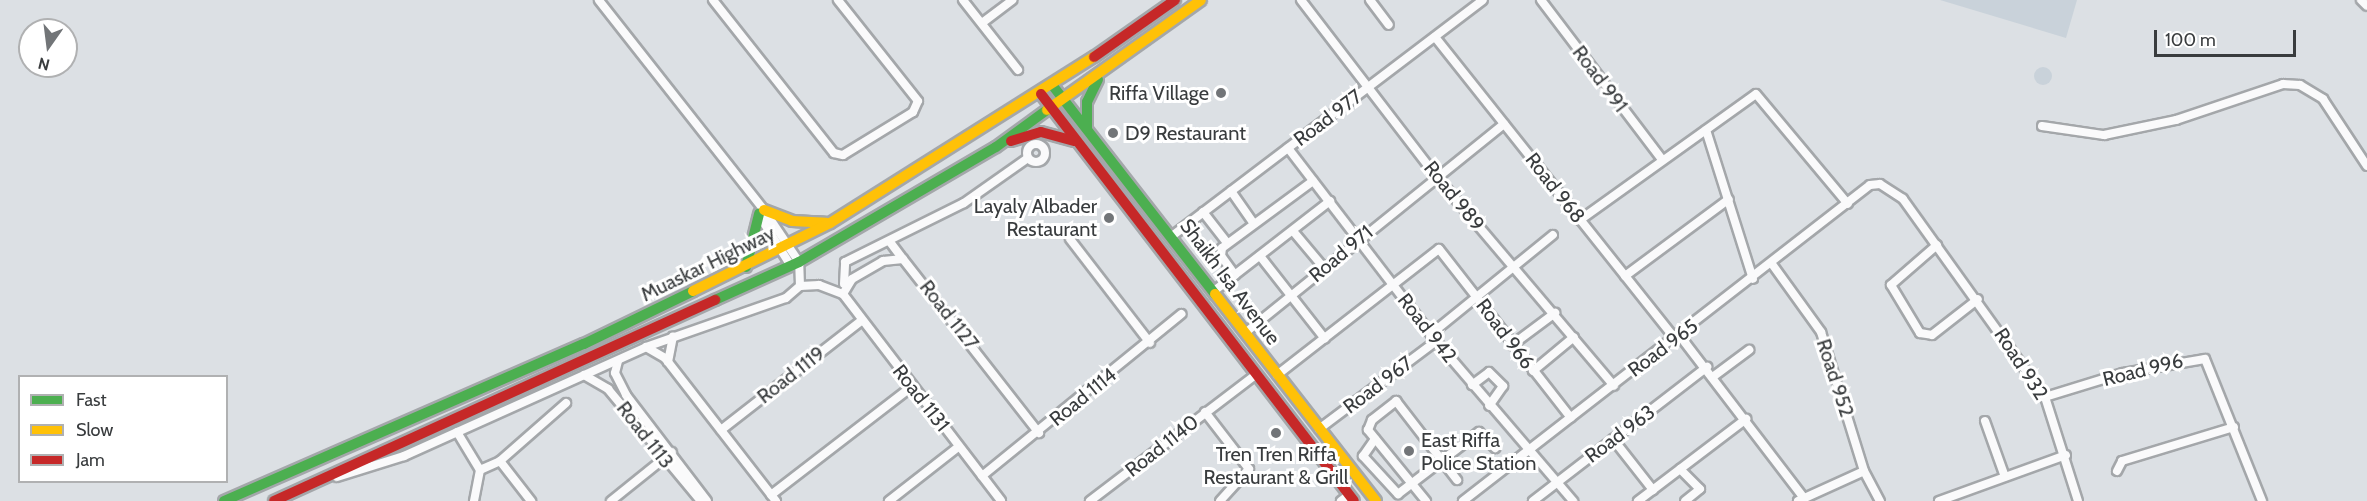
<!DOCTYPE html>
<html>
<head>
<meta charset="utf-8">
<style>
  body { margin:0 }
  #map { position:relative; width:2367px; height:501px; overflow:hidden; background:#dce0e4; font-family:Cabin,sans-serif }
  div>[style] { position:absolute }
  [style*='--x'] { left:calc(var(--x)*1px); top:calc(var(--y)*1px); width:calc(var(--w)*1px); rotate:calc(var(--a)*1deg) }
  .built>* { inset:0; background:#c9d2da }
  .round { border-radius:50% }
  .roads { filter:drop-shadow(2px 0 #a4a7aa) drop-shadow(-2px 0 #a4a7aa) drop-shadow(0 2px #a4a7aa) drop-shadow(0 -2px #a4a7aa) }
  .street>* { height:8px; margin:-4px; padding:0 4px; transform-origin:4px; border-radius:4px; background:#fafafb }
  .street>.ring { margin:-4px; padding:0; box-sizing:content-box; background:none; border:8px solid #fafafb; border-radius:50% }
  .fast>* { height:10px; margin:-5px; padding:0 5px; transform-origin:5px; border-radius:5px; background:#4caf50 }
  .slow>* { height:10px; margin:-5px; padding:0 5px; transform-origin:5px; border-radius:5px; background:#ffc107 }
  .jam>* { height:10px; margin:-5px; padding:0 5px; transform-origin:5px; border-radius:5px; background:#c62828 }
  .dots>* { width:16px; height:16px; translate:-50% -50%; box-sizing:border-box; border:3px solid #fff; border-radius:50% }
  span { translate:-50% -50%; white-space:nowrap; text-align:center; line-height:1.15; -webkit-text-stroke:6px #fff; paint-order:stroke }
  .street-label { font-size:20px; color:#393c3e }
  .poi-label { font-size:20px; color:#393c3e }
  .right { translate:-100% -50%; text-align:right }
  .left { translate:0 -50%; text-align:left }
  .legend { position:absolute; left:18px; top:375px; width:210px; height:108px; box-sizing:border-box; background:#fff; border:2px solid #b0b1b2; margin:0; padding:8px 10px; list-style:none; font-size:18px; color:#393c3e }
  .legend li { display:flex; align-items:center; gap:12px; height:30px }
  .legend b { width:30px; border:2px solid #b0b1b2 }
  .north { position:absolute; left:18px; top:18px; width:60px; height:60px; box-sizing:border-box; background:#fff; border:2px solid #b0b1b2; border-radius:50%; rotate:194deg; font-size:16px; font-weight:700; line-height:24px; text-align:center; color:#393c3e }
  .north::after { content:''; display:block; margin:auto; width:21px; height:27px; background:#727578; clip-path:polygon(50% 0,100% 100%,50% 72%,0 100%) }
  .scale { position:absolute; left:2154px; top:30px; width:142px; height:27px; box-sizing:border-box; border:3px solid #393c3e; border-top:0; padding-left:8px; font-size:18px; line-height:21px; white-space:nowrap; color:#393c3e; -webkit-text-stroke:4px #fff; paint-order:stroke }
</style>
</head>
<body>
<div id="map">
  <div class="built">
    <i style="clip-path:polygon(1940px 0,2077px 0,2066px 38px)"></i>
    <i class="round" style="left:2034px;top:67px;width:18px;height:18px"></i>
  </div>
  <div class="roads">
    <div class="street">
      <i style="--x:713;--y:0;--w:195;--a:51.7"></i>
      <i style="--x:834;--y:153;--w:9;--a:13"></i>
      <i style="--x:843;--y:155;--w:82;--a:-31.6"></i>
      <i style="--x:913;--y:112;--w:12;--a:-66"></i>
      <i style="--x:918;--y:101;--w:129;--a:-128.4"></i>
      <i style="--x:963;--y:0;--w:89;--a:51.8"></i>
      <i style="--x:1301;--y:0;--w:222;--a:52.5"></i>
      <i style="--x:1436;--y:176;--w:275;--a:49.7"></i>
      <i style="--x:1370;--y:0;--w:31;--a:53"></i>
      <i style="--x:1541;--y:0;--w:198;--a:52.8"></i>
      <i style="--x:2361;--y:0;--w:8;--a:45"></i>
      <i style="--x:982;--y:23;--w:38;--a:-37"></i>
      <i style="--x:1435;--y:37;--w:386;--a:51.5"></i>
      <i style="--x:2042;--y:126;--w:63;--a:8.3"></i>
      <i style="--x:2104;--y:135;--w:74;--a:-11.8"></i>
      <i style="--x:2176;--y:120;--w:113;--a:-18.6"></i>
      <i style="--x:2283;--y:84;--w:17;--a:3"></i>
      <i style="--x:2300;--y:85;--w:27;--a:31"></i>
      <i style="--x:2323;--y:99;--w:80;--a:56.7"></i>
      <i style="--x:1706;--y:130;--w:156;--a:72.5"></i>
      <i class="ring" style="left:1027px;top:144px;width:10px;height:10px"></i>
      <i style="--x:1288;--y:148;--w:243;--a:52.5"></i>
      <i style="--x:1436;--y:341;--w:211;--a:49.4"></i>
      <i style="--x:1231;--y:191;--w:40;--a:55.1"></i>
      <i style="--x:1203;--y:212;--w:39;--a:52"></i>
      <i style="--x:759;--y:215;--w:60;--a:57.9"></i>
      <i style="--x:1580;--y:220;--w:216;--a:-35.6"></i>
      <i style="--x:1756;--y:94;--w:143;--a:50.1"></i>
      <i style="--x:1293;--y:231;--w:48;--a:50"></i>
      <i style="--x:1172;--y:236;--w:390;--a:-37.2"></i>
      <i style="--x:1070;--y:239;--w:131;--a:52.4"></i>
      <i style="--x:890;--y:242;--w:21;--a:53"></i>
      <i style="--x:1937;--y:245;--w:61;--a:139"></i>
      <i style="--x:1891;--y:285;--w:56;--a:58.9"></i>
      <i style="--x:1920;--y:333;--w:12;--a:9"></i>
      <i style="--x:1932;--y:335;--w:58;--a:-38"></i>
      <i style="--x:1260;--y:256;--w:105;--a:51.9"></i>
      <i style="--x:1772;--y:264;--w:84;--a:54.2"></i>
      <i style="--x:1821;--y:332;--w:145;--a:72.8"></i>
      <i style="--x:1864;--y:471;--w:34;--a:62"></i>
      <i style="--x:1235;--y:275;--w:24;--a:-126"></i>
      <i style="--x:1221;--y:256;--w:8;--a:-83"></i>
      <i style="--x:1222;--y:248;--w:113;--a:-36.4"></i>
      <i style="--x:1625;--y:276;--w:129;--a:-36.5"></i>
      <i style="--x:844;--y:284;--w:22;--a:-87"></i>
      <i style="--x:845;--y:262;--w:133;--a:-26.4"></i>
      <i style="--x:964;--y:203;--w:78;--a:-35.1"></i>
      <i style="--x:800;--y:286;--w:19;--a:-3"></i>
      <i style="--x:819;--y:285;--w:26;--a:21"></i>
      <i style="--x:843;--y:294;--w:260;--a:52.6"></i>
      <i style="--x:1214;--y:291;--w:147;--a:-37.8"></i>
      <i style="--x:843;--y:294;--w:17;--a:-59"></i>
      <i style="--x:852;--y:279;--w:36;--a:-30"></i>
      <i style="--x:883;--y:261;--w:20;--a:-6"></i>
      <i style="--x:903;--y:259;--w:221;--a:52"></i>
      <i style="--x:1245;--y:333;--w:333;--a:-38.9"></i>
      <i style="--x:1431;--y:334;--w:157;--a:-39.1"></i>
      <i style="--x:1680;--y:336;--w:203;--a:52.6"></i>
      <i style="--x:1512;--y:345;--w:54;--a:-36.7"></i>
      <i style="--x:646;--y:347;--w:22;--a:30"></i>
      <i style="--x:665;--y:358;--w:181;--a:52.2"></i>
      <i style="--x:618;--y:361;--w:12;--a:104"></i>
      <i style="--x:615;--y:373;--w:25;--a:63"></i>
      <i style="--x:626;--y:395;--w:133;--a:52.6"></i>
      <i style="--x:668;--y:362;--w:26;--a:-79"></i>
      <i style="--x:1533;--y:371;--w:53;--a:-39.7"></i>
      <i style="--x:584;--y:375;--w:28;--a:30"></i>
      <i style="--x:608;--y:389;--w:146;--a:50.3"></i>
      <i style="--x:1277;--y:375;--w:205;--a:-37.9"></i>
      <i style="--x:1439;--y:249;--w:214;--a:52"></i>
      <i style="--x:1714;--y:376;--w:44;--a:-36.6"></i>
      <i style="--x:1472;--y:385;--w:21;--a:-37"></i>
      <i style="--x:1489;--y:372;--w:20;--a:45"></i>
      <i style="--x:1503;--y:386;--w:24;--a:125"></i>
      <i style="--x:2045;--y:397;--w:82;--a:-17.1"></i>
      <i style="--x:2123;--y:373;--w:83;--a:-9.7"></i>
      <i style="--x:2205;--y:359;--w:153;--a:68.1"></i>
      <i style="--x:1205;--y:412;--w:72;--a:52.3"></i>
      <i style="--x:1249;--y:469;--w:43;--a:132.2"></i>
      <i style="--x:1985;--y:421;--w:59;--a:70.3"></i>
      <i style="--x:1319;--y:429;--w:146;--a:-36.9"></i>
      <i style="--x:721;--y:430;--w:177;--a:-37.9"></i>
      <i style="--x:457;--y:432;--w:44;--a:58.8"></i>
      <i style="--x:480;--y:470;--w:32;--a:101"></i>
      <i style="--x:1375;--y:439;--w:21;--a:125"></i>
      <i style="--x:1363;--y:456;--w:52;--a:47.4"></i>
      <i style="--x:1398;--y:494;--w:102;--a:-37.4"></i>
      <i style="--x:1479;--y:432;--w:23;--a:45"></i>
      <i style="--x:1613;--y:439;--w:65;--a:51.9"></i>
      <i style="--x:500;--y:461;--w:51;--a:52.2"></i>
      <i style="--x:1680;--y:469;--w:28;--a:45"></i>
      <i style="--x:1700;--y:489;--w:19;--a:141"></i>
      <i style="--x:480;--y:470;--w:22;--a:-24"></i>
      <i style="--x:500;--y:461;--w:88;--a:-41.3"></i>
      <i style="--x:2117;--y:471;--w:11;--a:-63"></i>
      <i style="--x:2122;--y:461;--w:117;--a:-16.9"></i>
      <i style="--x:982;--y:476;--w:257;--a:-39.1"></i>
      <i style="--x:337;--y:477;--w:70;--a:-17.4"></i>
      <i style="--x:404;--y:456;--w:265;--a:-24.2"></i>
      <i style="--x:646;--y:347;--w:148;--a:-19.3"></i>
      <i style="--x:786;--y:298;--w:18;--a:-41"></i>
      <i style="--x:800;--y:286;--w:24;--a:-92"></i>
      <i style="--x:799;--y:262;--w:63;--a:-123.9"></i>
      <i style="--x:764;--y:210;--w:267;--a:-128.2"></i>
      <i style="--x:771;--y:495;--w:177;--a:-37.6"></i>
      <i style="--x:611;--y:501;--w:78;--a:-38.8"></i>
      <i style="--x:889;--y:501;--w:88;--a:-38"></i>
      <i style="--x:1090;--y:501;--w:206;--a:-37.3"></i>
      <i style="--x:1341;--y:501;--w:10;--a:-37"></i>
      <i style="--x:1426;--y:501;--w:92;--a:-129.2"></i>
      <i style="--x:1368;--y:430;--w:11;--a:-68"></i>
      <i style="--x:1372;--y:420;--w:31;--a:-38"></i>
      <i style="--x:1396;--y:401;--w:100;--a:52.3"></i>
      <i style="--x:1463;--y:501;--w:515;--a:-37.83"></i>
      <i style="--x:1870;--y:185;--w:10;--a:-6"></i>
      <i style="--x:1880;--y:184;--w:27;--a:33"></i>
      <i style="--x:1903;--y:199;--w:244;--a:54.4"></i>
      <i style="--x:2045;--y:397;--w:109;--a:72.4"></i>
      <i style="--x:1533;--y:501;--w:220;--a:-37.6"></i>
      <i style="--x:1638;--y:501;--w:136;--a:-37.2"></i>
      <i style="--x:1798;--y:501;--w:72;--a:-24.4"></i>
      <i style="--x:1939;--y:501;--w:135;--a:-19.9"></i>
    </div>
    <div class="fast">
      <i style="--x:1053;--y:86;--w:264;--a:52.1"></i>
      <i style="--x:1087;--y:129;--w:27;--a:-90"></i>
      <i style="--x:1087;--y:102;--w:25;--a:-64"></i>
      <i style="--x:746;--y:267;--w:55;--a:-76.2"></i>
      <i style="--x:715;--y:300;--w:92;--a:-24.3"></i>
      <i style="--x:799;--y:262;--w:228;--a:-30.3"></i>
      <i style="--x:996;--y:147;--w:63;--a:-36"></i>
      <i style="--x:224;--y:501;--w:393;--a:-23.6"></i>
      <i style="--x:584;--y:344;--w:121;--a:-25.9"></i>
    </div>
    <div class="slow">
      <i style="--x:1047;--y:110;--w:189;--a:-35.5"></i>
      <i style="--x:764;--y:210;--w:30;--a:21"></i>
      <i style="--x:792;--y:221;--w:34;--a:3"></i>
      <i style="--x:693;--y:291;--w:153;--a:-26.4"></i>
      <i style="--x:830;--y:223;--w:312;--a:-32.2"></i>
      <i style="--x:1215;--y:294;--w:262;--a:52.1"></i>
    </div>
    <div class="jam">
      <i style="--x:1094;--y:57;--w:99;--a:-35.1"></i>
      <i style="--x:1041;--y:94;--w:513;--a:52.44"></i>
      <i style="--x:1011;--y:141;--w:31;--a:-17"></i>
      <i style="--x:1041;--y:132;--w:35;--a:15"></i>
      <i style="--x:274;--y:501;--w:485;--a:-24.5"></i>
    </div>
  </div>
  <div class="dots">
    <i style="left:1221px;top:93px;background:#727578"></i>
    <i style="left:1113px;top:133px;background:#727578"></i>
    <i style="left:1109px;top:218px;background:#727578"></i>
    <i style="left:1276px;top:433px;background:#727578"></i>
    <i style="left:1409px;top:451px;background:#727578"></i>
  </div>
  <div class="street-label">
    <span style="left:1600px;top:79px;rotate:53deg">Road 991</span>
    <span style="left:1328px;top:118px;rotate:-37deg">Road 977</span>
    <span style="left:1555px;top:188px;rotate:52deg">Road 968</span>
    <span style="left:1454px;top:196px;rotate:51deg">Road 989</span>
    <span style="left:1341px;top:254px;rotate:-40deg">Road 971</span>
    <span style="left:708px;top:264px;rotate:-26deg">Muaskar Highway</span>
    <span style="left:1230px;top:282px;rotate:53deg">Shaikh Isa Avenue</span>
    <span style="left:949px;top:315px;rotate:52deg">Road 1127</span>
    <span style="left:1427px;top:328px;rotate:52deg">Road 942</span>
    <span style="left:1505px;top:334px;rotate:53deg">Road 966</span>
    <span style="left:1663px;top:348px;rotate:-37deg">Road 965</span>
    <span style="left:2021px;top:364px;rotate:57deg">Road 932</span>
    <span style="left:2143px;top:370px;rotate:-14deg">Road 996</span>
    <span style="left:791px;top:375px;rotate:-38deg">Road 1119</span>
    <span style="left:1835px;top:378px;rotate:72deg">Road 952</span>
    <span style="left:1378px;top:385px;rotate:-37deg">Road 967</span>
    <span style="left:1083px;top:397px;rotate:-39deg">Road 1114</span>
    <span style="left:921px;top:398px;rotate:52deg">Road 1131</span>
    <span style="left:1620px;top:434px;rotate:-37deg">Road 963</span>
    <span style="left:645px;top:435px;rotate:52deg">Road 1113</span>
    <span style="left:1162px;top:446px;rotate:-38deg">Road 1140</span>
  </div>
  <div class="poi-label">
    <span class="right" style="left:1209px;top:93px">Riffa Village</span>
    <span class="left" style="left:1125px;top:133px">D9 Restaurant</span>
    <span class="right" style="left:1097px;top:218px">Layaly Albader<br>Restaurant</span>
    <span class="left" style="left:1421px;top:452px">East Riffa<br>Police Station</span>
    <span style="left:1276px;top:466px">Tren Tren Riffa<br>Restaurant &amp; Grill</span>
  </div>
  <ul class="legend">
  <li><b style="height:8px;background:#4caf50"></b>Fast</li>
  <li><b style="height:8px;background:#ffc107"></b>Slow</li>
  <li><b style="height:8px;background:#c62828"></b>Jam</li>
  </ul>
  <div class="north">N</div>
  <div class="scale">100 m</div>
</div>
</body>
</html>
